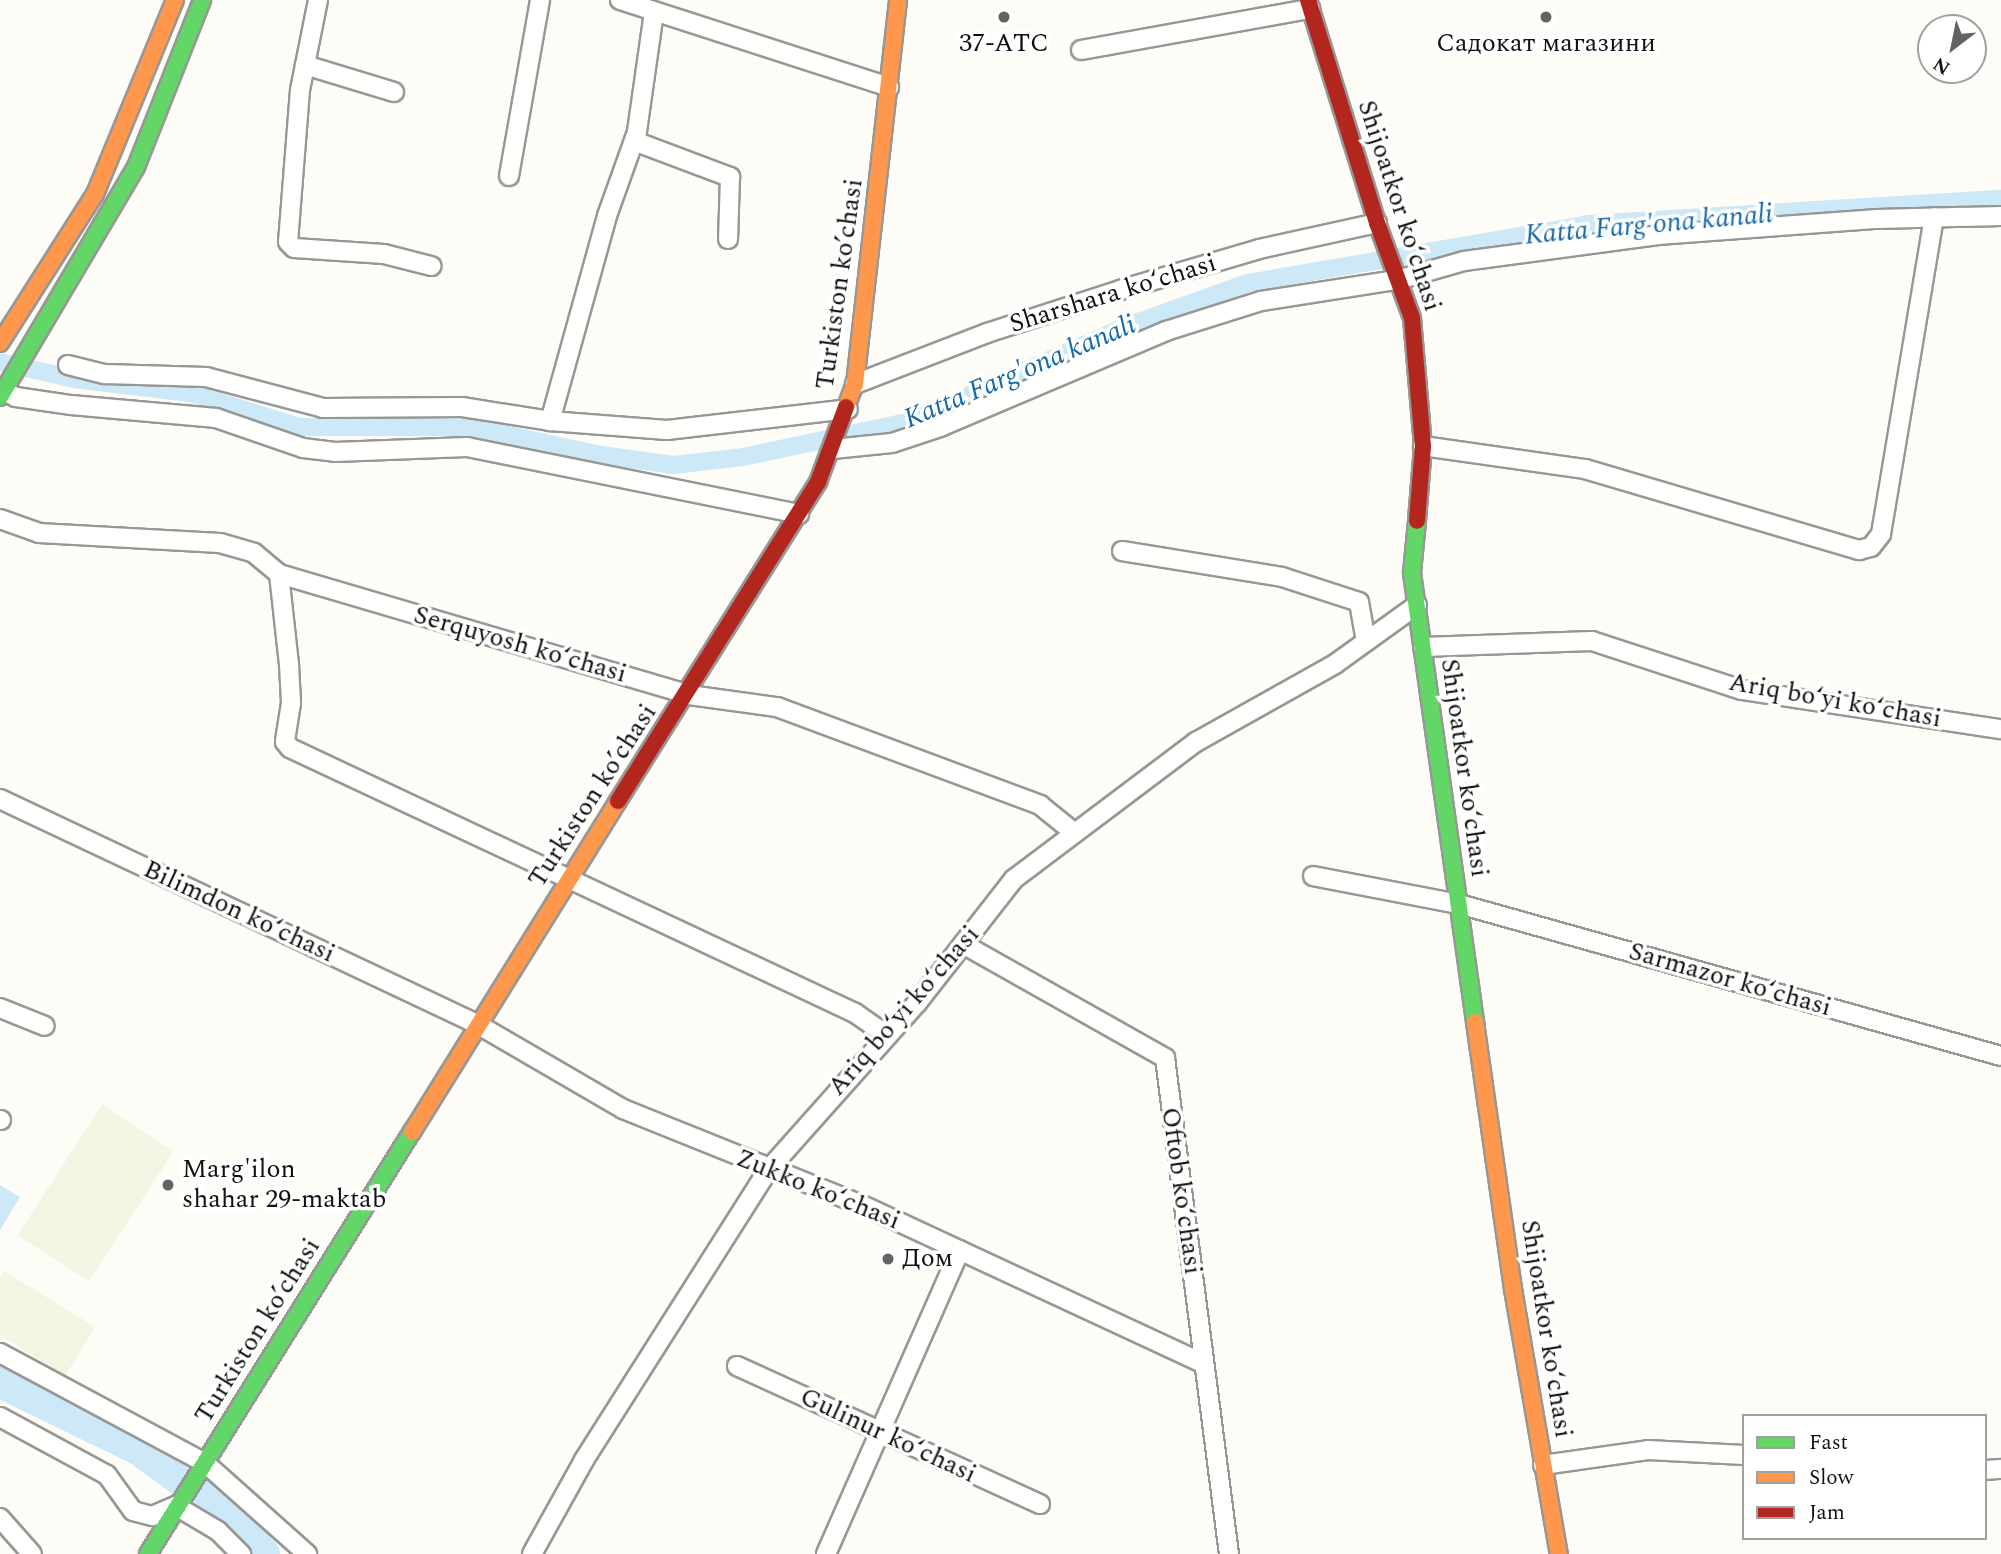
<!DOCTYPE html>
<html>
<head>
<meta charset="utf-8">
<style>
  body { margin:0 }
  #map { position:relative; width:2001px; height:1554px; overflow:hidden; background:#fdfcf7; font-family:Spectral,serif }
  div>[style] { position:absolute }
  [style*='--x'] { left:calc(var(--x)*1px); top:calc(var(--y)*1px); width:calc(var(--w)*1px); rotate:calc(var(--a)*1deg) }
  .pitch>* { inset:0; background:#f0f6e1; transform-origin:0 0 }
  .water>* { inset:0; background:#cde8f7 }
  .canal>* { height:18px; margin:-9px; padding:0 9px; transform-origin:9px; border-radius:9px; background:#cde8f7 }
  .river>* { height:32px; margin:-16px; padding:0 16px; transform-origin:16px; border-radius:16px; background:#cde8f7 }
  .roads { filter:drop-shadow(2px 0 #979795) drop-shadow(-2px 0 #979795) drop-shadow(0 2px #979795) drop-shadow(0 -2px #979795) }
  .street>* { height:18px; margin:-9px; padding:0 9px; transform-origin:9px; border-radius:9px; background:#fffffe }
  .fast>* { height:16px; margin:-8px; padding:0 8px; transform-origin:8px; border-radius:8px; background:#63d668 }
  .slow>* { height:16px; margin:-8px; padding:0 8px; transform-origin:8px; border-radius:8px; background:#ff974d }
  .jam>* { height:16px; margin:-8px; padding:0 8px; transform-origin:8px; border-radius:8px; background:#b3261e }
  .dots>* { width:19px; height:19px; translate:-50% -50%; box-sizing:border-box; border:4px solid #fff; border-radius:50% }
  span { translate:-50% -50%; white-space:nowrap; text-align:center; line-height:1.15; -webkit-text-stroke:7px #fff; paint-order:stroke }
  .poi-label { font-size:26px; color:#111 }
  .left { translate:0 -50%; text-align:left }
  .street-label { font-size:26px; color:#111 }
  .water-label { font-size:28px; color:#1768a6; font-style:italic }
  .legend { position:absolute; left:1742px; top:1414px; width:245px; height:126px; box-sizing:border-box; background:#fff; border:2px solid #a0a0a0; margin:0; padding:9px 12px; list-style:none; font-size:21px; color:#111 }
  .legend li { display:flex; align-items:center; gap:14px; height:35px }
  .legend b { width:35px; border:2px solid #a0a0a0 }
  .north { position:absolute; left:1917px; top:14px; width:70px; height:70px; box-sizing:border-box; background:#fff; border:2px solid #a0a0a0; border-radius:50%; rotate:212deg; font-size:19px; font-weight:700; line-height:28px; text-align:center; color:#111 }
  .north::after { content:''; display:block; margin:auto; width:24px; height:32px; background:#646362; clip-path:polygon(50% 0,100% 100%,50% 72%,0 100%) }
</style>
</head>
<body>
<div id="map">
  <div class="pitch">
    <i style="left:102px;top:1105px;width:85px;height:155px;rotate:33deg"></i>
    <i style="clip-path:polygon(4px 1271px,95px 1327px,65px 1376px,0 1335px,0 1278px)"></i>
  </div>
  <div class="water">
    <i style="clip-path:polygon(0 1185px,20px 1197px,0 1230px)"></i>
  </div>
  <div class="canal">
    <i style="--x:0;--y:362;--w:76;--a:12.9"></i>
    <i style="--x:74;--y:379;--w:117;--a:6.9"></i>
    <i style="--x:190;--y:393;--w:115;--a:17.2"></i>
    <i style="--x:300;--y:427;--w:171;--a:0"></i>
    <i style="--x:471;--y:427;--w:133;--a:12.2"></i>
    <i style="--x:601;--y:455;--w:73;--a:7.9"></i>
    <i style="--x:673;--y:465;--w:70;--a:-6.5"></i>
    <i style="--x:743;--y:457;--w:169;--a:-12"></i>
    <i style="--x:908;--y:422;--w:239;--a:-23.7"></i>
    <i style="--x:1127;--y:326;--w:128;--a:-19.6"></i>
    <i style="--x:1248;--y:283;--w:345;--a:-9.8"></i>
    <i style="--x:1588;--y:224;--w:414;--a:-3.5"></i>
  </div>
  <div class="river">
    <i style="--x:0;--y:1382;--w:153;--a:25.9"></i>
    <i style="--x:138;--y:1449;--w:111;--a:35.8"></i>
    <i style="--x:228;--y:1514;--w:54;--a:48"></i>
  </div>
  <div class="roads">
    <div class="street">
      <i style="--x:318;--y:0;--w:92;--a:101.3"></i>
      <i style="--x:300;--y:90;--w:152;--a:94.5"></i>
      <i style="--x:288;--y:242;--w:8;--a:45"></i>
      <i style="--x:294;--y:248;--w:90;--a:3.8"></i>
      <i style="--x:384;--y:254;--w:49;--a:14.3"></i>
      <i style="--x:620;--y:0;--w:283;--a:17.9"></i>
      <i style="--x:654;--y:12;--w:121;--a:98.1"></i>
      <i style="--x:637;--y:132;--w:89;--a:109.7"></i>
      <i style="--x:607;--y:216;--w:213;--a:105.5"></i>
      <i style="--x:550;--y:421;--w:117;--a:4.4"></i>
      <i style="--x:667;--y:430;--w:182;--a:-6.6"></i>
      <i style="--x:1081;--y:50;--w:233;--a:-10.2"></i>
      <i style="--x:305;--y:65;--w:93;--a:16.9"></i>
      <i style="--x:634;--y:141;--w:103;--a:20.6"></i>
      <i style="--x:730;--y:177;--w:62;--a:91.8"></i>
      <i style="--x:509;--y:176;--w:179;--a:-80"></i>
      <i style="--x:68;--y:365;--w:38;--a:14"></i>
      <i style="--x:105;--y:374;--w:101;--a:1.7"></i>
      <i style="--x:206;--y:377;--w:121;--a:14.8"></i>
      <i style="--x:323;--y:408;--w:139;--a:-0.4"></i>
      <i style="--x:462;--y:407;--w:89;--a:9"></i>
      <i style="--x:855;--y:384;--w:142;--a:-21.1"></i>
      <i style="--x:987;--y:333;--w:140;--a:-17.9"></i>
      <i style="--x:1120;--y:290;--w:145;--a:-16.4"></i>
      <i style="--x:1259;--y:249;--w:121;--a:-12.4"></i>
      <i style="--x:4;--y:391;--w:13;--a:27"></i>
      <i style="--x:16;--y:397;--w:56;--a:8.3"></i>
      <i style="--x:71;--y:405;--w:146;--a:5.1"></i>
      <i style="--x:216;--y:418;--w:92;--a:19"></i>
      <i style="--x:303;--y:448;--w:32;--a:7"></i>
      <i style="--x:335;--y:452;--w:132;--a:-2.2"></i>
      <i style="--x:467;--y:447;--w:339;--a:11.4"></i>
      <i style="--x:1423;--y:446;--w:164;--a:8.1"></i>
      <i style="--x:1585;--y:469;--w:286;--a:16.5"></i>
      <i style="--x:1859;--y:550;--w:12;--a:-14"></i>
      <i style="--x:1871;--y:547;--w:16;--a:-52"></i>
      <i style="--x:1881;--y:534;--w:321;--a:-80.5"></i>
      <i style="--x:833;--y:449;--w:59;--a:-5.8"></i>
      <i style="--x:892;--y:443;--w:51;--a:-18.4"></i>
      <i style="--x:940;--y:427;--w:246;--a:-23"></i>
      <i style="--x:1166;--y:331;--w:100;--a:-17.5"></i>
      <i style="--x:1261;--y:301;--w:142;--a:-8.9"></i>
      <i style="--x:1401;--y:279;--w:66;--a:-15.9"></i>
      <i style="--x:1464;--y:261;--w:196;--a:-7.6"></i>
      <i style="--x:1658;--y:235;--w:220;--a:-4.2"></i>
      <i style="--x:1877;--y:219;--w:124;--a:-1.4"></i>
      <i style="--x:0;--y:519;--w:41;--a:19.7"></i>
      <i style="--x:39;--y:533;--w:181;--a:3.2"></i>
      <i style="--x:220;--y:543;--w:35;--a:16"></i>
      <i style="--x:254;--y:553;--w:33;--a:40"></i>
      <i style="--x:279;--y:574;--w:91;--a:83.7"></i>
      <i style="--x:289;--y:664;--w:39;--a:87"></i>
      <i style="--x:291;--y:703;--w:39;--a:99"></i>
      <i style="--x:285;--y:742;--w:8;--a:50"></i>
      <i style="--x:290;--y:748;--w:624;--a:25.13"></i>
      <i style="--x:855;--y:1013;--w:38;--a:35"></i>
      <i style="--x:1122;--y:551;--w:162;--a:9.2"></i>
      <i style="--x:1282;--y:577;--w:81;--a:18"></i>
      <i style="--x:1359;--y:602;--w:40;--a:80"></i>
      <i style="--x:279;--y:574;--w:427;--a:16.4"></i>
      <i style="--x:689;--y:695;--w:89;--a:7.8"></i>
      <i style="--x:777;--y:707;--w:281;--a:20.4"></i>
      <i style="--x:1040;--y:805;--w:41;--a:39.1"></i>
      <i style="--x:1423;--y:647;--w:169;--a:-2"></i>
      <i style="--x:1592;--y:641;--w:158;--a:18.1"></i>
      <i style="--x:1742;--y:690;--w:262;--a:8.6"></i>
      <i style="--x:0;--y:799;--w:527;--a:25.25"></i>
      <i style="--x:477;--y:1024;--w:169;--a:30.2"></i>
      <i style="--x:623;--y:1109;--w:258;--a:21.9"></i>
      <i style="--x:862;--y:1205;--w:376;--a:24.9"></i>
      <i style="--x:1313;--y:876;--w:149;--a:10.9"></i>
      <i style="--x:1459;--y:904;--w:563;--a:15.67"></i>
      <i style="--x:963;--y:944;--w:232;--a:29.4"></i>
      <i style="--x:1165;--y:1058;--w:500;--a:82.65"></i>
      <i style="--x:0;--y:1008;--w:48;--a:21.8"></i>
      <i style="--x:0;--y:1120;--w:1;--a:0"></i>
      <i style="--x:0;--y:1353;--w:233;--a:28.2"></i>
      <i style="--x:205;--y:1463;--w:137;--a:41.7"></i>
      <i style="--x:737;--y:1366;--w:333;--a:24.5"></i>
      <i style="--x:0;--y:1417;--w:122;--a:28.5"></i>
      <i style="--x:107;--y:1475;--w:44;--a:54.2"></i>
      <i style="--x:133;--y:1511;--w:20;--a:15"></i>
      <i style="--x:152;--y:1516;--w:26;--a:-23"></i>
      <i style="--x:176;--y:1506;--w:49;--a:30.8"></i>
      <i style="--x:218;--y:1531;--w:33;--a:45"></i>
      <i style="--x:1543;--y:1465;--w:106;--a:-8.1"></i>
      <i style="--x:1648;--y:1450;--w:96;--a:3"></i>
      <i style="--x:1985;--y:1470;--w:16;--a:-4"></i>
      <i style="--x:0;--y:1518;--w:48;--a:48.4"></i>
      <i style="--x:532;--y:1554;--w:107;--a:-61"></i>
      <i style="--x:584;--y:1460;--w:345;--a:-57.6"></i>
      <i style="--x:769;--y:1169;--w:222;--a:-48.3"></i>
      <i style="--x:917;--y:1003;--w:157;--a:-52"></i>
      <i style="--x:1014;--y:879;--w:228;--a:-37"></i>
      <i style="--x:1196;--y:742;--w:159;--a:-29.3"></i>
      <i style="--x:1335;--y:664;--w:101;--a:-35.7"></i>
      <i style="--x:826;--y:1554;--w:332;--a:-66.2"></i>
    </div>
    <div class="fast">
      <i style="--x:0;--y:397;--w:267;--a:-59.4"></i>
      <i style="--x:136;--y:167;--w:180;--a:-68.4"></i>
      <i style="--x:1417;--y:521;--w:52;--a:95.5"></i>
      <i style="--x:1412;--y:573;--w:453;--a:82"></i>
      <i style="--x:148;--y:1554;--w:498;--a:-58"></i>
    </div>
    <div class="slow">
      <i style="--x:0;--y:343;--w:177;--a:-57.5"></i>
      <i style="--x:95;--y:194;--w:210;--a:-67.6"></i>
      <i style="--x:846;--y:407;--w:25;--a:-69"></i>
      <i style="--x:855;--y:384;--w:386;--a:-83.6"></i>
      <i style="--x:1475;--y:1022;--w:270;--a:81.9"></i>
      <i style="--x:1513;--y:1289;--w:269;--a:80.2"></i>
      <i style="--x:412;--y:1132;--w:390;--a:-58.1"></i>
    </div>
    <div class="jam">
      <i style="--x:1308;--y:0;--w:233;--a:72.8"></i>
      <i style="--x:1377;--y:223;--w:101;--a:69.8"></i>
      <i style="--x:1412;--y:318;--w:128;--a:85.1"></i>
      <i style="--x:1423;--y:446;--w:75;--a:94.6"></i>
      <i style="--x:618;--y:801;--w:377;--a:-57.9"></i>
      <i style="--x:818;--y:482;--w:80;--a:-69.5"></i>
    </div>
  </div>
  <div class="dots">
    <i style="left:1004px;top:17px;background:#646362"></i>
    <i style="left:1546px;top:17px;background:#646362"></i>
    <i style="left:168px;top:1185px;background:#646362"></i>
    <i style="left:888px;top:1259px;background:#646362"></i>
  </div>
  <div class="poi-label">
    <span style="left:1004px;top:44px">37-АТС</span>
    <span style="left:1546px;top:44px">Садокат магазини</span>
    <span class="left" style="left:182px;top:1185px">Marg'ilon<br>shahar 29-maktab</span>
    <span class="left" style="left:902px;top:1259px">Дом</span>
  </div>
  <div class="street-label">
    <span style="left:1399px;top:206px;rotate:72deg">Shijoatkor koʻchasi</span>
    <span style="left:840px;top:284px;rotate:-82deg">Turkiston ko’chasi</span>
    <span style="left:1113px;top:294px;rotate:-17deg">Sharshara koʻchasi</span>
    <span style="left:520px;top:645px;rotate:16deg">Serquyosh koʻchasi</span>
    <span style="left:1835px;top:701px;rotate:10deg">Ariq boʻyi koʻchasi</span>
    <span style="left:1464px;top:768px;rotate:82deg">Shijoatkor koʻchasi</span>
    <span style="left:593px;top:796px;rotate:-57deg">Turkiston ko’chasi</span>
    <span style="left:239px;top:912px;rotate:25deg">Bilimdon koʻchasi</span>
    <span style="left:1730px;top:980px;rotate:16deg">Sarmazor koʻchasi</span>
    <span style="left:904px;top:1011px;rotate:-49deg">Ariq boʻyi koʻchasi</span>
    <span style="left:818px;top:1190px;rotate:22deg">Zukko koʻchasi</span>
    <span style="left:1181px;top:1191px;rotate:82deg">Oftob koʻchasi</span>
    <span style="left:1546px;top:1329px;rotate:81deg">Shijoatkor koʻchasi</span>
    <span style="left:258px;top:1331px;rotate:-58deg">Turkiston ko’chasi</span>
    <span style="left:888px;top:1436px;rotate:25deg">Gulinur koʻchasi</span>
  </div>
  <div class="water-label">
    <span style="left:1649px;top:225px;rotate:-5deg">Katta Farg'ona kanali</span>
    <span style="left:1020px;top:372px;rotate:-23deg">Katta Farg'ona kanali</span>
  </div>
  <ul class="legend">
  <li><b style="height:9px;background:#63d668"></b>Fast</li>
  <li><b style="height:9px;background:#ff974d"></b>Slow</li>
  <li><b style="height:9px;background:#b3261e"></b>Jam</li>
  </ul>
  <div class="north">N</div>
</div>
</body>
</html>
